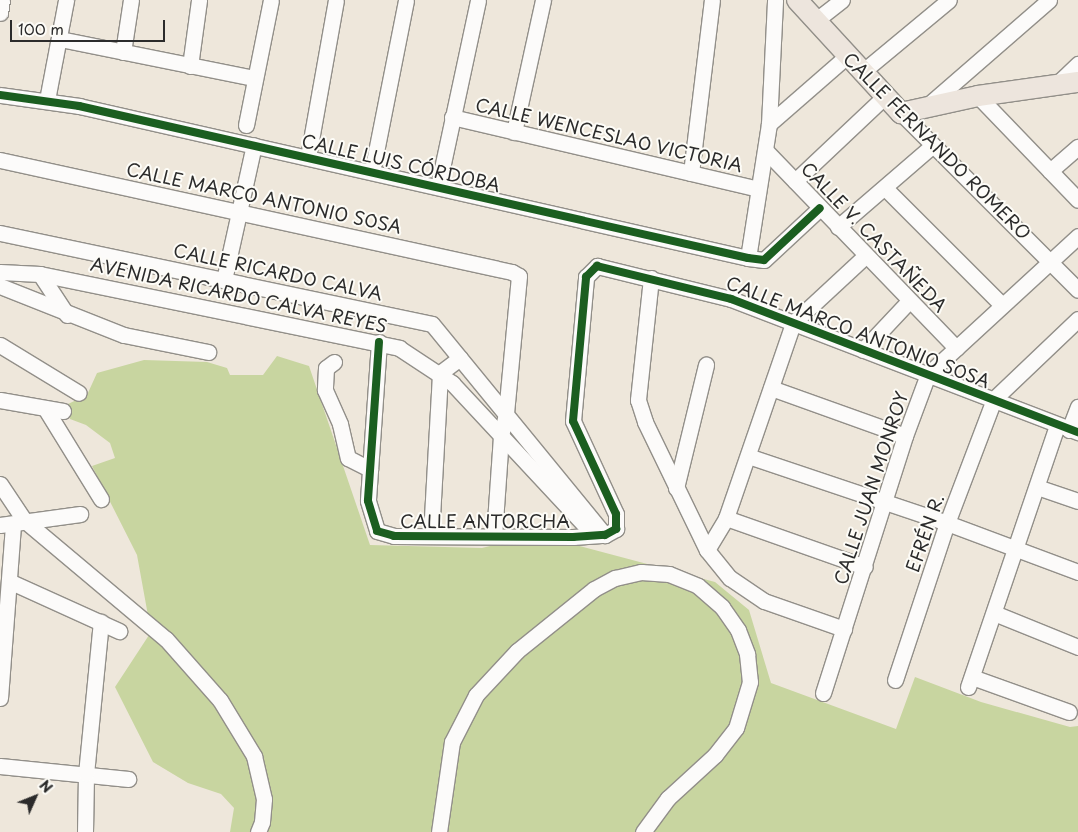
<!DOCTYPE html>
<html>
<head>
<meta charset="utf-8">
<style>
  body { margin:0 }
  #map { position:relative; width:1078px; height:832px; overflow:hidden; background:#eee7db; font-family:"Playpen Sans",sans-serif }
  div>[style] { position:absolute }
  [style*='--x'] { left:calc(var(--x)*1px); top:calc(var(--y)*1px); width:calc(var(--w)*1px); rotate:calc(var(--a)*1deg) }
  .green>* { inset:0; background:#c8d5a0 }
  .roads { filter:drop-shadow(1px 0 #928f89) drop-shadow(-1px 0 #928f89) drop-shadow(0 1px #928f89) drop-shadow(0 -1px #928f89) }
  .minor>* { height:15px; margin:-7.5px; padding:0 7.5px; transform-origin:7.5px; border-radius:7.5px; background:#fcfbfa }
  .major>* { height:20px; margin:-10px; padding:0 10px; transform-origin:10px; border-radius:10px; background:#ede5dd }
  .cycleway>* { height:8px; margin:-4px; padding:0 4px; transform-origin:4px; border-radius:4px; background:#1b5e20 }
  span { translate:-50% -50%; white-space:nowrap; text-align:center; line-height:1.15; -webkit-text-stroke:4px #fdfcf7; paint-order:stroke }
  .street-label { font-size:18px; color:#2b2b2b }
  .north { position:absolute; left:10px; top:772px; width:50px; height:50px; -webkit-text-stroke:4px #fdfcf7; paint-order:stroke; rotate:46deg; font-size:14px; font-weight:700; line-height:20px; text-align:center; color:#2b2b2b }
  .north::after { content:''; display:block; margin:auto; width:18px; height:22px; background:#2b2b2b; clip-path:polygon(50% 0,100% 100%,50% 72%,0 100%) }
  .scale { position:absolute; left:10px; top:20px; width:155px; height:22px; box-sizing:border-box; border:2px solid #2b2b2b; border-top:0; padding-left:6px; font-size:15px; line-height:18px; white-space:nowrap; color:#2b2b2b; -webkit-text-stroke:4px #fdfcf7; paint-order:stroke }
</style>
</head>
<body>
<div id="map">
  <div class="green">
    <i style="clip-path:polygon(277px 356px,309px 366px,370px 545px,482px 548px,502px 543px,572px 544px,715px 582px,749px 610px,771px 683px,896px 729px,915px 677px,981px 702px,1070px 727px,1078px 726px,1078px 832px,230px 832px,234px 808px,221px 794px,188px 783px,153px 762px,115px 687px,151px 632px,137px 555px,92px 466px,115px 458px,110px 443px,86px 425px,70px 419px,68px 404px,87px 395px,97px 373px,144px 360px,207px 362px,227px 368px,230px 375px,263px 375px)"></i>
  </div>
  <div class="roads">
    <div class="minor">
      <i style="--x:0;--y:13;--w:13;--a:-81"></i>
      <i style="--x:815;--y:21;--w:34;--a:-38"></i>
      <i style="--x:60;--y:39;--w:197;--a:11.4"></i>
      <i style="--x:123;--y:52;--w:53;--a:-81.3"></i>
      <i style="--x:190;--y:66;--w:67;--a:-82.2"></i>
      <i style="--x:861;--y:73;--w:114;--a:-39.7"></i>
      <i style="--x:1055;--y:86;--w:32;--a:-44"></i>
      <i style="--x:0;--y:95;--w:80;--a:7.9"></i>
      <i style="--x:79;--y:106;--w:686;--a:12.8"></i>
      <i style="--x:748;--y:258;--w:16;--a:7"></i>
      <i style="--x:764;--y:260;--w:76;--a:-42.9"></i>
      <i style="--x:978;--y:96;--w:144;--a:46.1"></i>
      <i style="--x:47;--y:100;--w:102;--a:-79.2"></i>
      <i style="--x:926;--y:107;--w:163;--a:-41"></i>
      <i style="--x:901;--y:113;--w:250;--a:45"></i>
      <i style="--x:452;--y:117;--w:314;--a:13.2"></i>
      <i style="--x:769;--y:124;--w:103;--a:-41.1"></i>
      <i style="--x:246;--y:125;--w:127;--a:-78.7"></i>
      <i style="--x:514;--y:132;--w:135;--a:-77.6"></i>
      <i style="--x:766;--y:151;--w:274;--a:46"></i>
      <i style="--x:308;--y:157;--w:159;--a:-79.9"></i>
      <i style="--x:0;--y:160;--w:524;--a:12.34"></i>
      <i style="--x:512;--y:272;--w:8;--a:30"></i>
      <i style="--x:519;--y:276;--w:139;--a:95.4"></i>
      <i style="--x:506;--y:414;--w:23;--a:103"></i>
      <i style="--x:501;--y:436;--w:99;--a:94"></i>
      <i style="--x:1050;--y:171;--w:37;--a:-41"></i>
      <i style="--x:372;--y:172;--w:175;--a:-78.8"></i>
      <i style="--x:691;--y:173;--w:174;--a:-83.1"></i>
      <i style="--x:795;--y:181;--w:122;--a:-43.3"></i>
      <i style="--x:438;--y:187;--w:191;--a:-77.9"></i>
      <i style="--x:885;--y:188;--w:165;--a:45"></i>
      <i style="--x:838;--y:227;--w:125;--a:-40.8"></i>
      <i style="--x:0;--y:233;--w:441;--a:11.9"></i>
      <i style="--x:432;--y:324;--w:273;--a:50.7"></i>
      <i style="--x:748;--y:258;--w:136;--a:-81.1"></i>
      <i style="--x:769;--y:124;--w:124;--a:-87.2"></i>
      <i style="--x:0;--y:272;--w:40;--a:2.9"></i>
      <i style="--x:40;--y:274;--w:367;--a:11.6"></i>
      <i style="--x:399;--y:348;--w:64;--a:33.4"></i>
      <i style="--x:452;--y:383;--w:207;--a:47"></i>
      <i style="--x:40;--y:274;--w:49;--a:56.6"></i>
      <i style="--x:651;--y:278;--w:123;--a:96.1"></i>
      <i style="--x:638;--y:400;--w:23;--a:72"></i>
      <i style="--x:645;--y:422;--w:142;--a:64.2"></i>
      <i style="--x:707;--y:550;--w:36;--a:51"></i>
      <i style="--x:730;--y:578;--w:41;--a:34.1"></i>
      <i style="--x:764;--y:601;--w:85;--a:19.3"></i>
      <i style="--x:224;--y:280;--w:138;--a:-77.5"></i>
      <i style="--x:0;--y:286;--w:133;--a:21.6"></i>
      <i style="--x:124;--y:335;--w:86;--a:11.4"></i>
      <i style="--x:379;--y:342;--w:159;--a:94"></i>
      <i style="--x:368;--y:501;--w:31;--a:73"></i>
      <i style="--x:377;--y:531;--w:18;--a:16"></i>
      <i style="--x:394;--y:536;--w:179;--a:0.3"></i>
      <i style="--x:573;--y:537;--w:32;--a:-4"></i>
      <i style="--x:605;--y:535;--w:13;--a:-29"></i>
      <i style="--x:616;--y:529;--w:15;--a:-90"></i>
      <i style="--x:616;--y:514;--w:102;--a:-114.8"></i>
      <i style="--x:573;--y:421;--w:145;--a:-84.8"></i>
      <i style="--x:586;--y:277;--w:16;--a:-45"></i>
      <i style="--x:597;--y:266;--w:138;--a:13.8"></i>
      <i style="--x:731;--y:299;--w:372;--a:21"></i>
      <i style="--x:0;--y:345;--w:92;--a:31.3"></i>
      <i style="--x:863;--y:350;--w:67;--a:-46.8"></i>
      <i style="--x:334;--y:362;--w:10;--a:143"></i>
      <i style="--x:326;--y:368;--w:22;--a:93"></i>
      <i style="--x:325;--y:390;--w:37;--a:66"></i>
      <i style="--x:340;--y:424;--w:35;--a:77"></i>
      <i style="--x:348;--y:458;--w:25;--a:27"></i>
      <i style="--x:771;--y:388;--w:142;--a:19.7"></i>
      <i style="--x:0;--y:400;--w:64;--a:9.9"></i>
      <i style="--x:45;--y:408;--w:107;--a:58.4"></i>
      <i style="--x:1069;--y:430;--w:25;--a:-69"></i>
      <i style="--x:748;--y:456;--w:210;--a:18.6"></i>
      <i style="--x:947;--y:523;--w:140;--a:20.5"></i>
      <i style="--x:0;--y:484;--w:43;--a:56.3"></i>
      <i style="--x:24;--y:520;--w:185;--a:40"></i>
      <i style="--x:166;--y:639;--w:81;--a:48.5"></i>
      <i style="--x:220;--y:700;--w:66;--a:58.7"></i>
      <i style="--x:254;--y:756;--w:44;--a:76.9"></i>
      <i style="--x:264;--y:799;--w:23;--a:95"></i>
      <i style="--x:262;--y:822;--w:11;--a:112"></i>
      <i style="--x:1037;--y:487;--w:43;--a:18.9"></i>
      <i style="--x:676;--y:488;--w:127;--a:-76.3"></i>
      <i style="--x:726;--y:518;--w:147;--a:19.4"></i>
      <i style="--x:0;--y:525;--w:81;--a:-7.8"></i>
      <i style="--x:431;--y:535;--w:162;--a:-86.8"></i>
      <i style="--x:440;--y:373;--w:25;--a:-37"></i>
      <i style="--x:707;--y:550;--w:37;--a:-59"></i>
      <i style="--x:726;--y:518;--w:206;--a:-71"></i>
      <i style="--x:793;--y:323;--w:98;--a:-42.9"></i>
      <i style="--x:11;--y:582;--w:119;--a:24.4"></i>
      <i style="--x:994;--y:613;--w:91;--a:22"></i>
      <i style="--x:972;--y:677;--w:103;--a:19.8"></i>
      <i style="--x:895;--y:680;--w:165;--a:-71.7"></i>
      <i style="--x:947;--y:523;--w:133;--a:-69.2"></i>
      <i style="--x:994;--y:399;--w:116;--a:-43.6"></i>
      <i style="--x:968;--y:687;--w:276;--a:-71.2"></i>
      <i style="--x:823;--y:693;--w:270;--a:-72.3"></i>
      <i style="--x:905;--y:436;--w:66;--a:-69.6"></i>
      <i style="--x:928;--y:374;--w:204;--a:-42.6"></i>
      <i style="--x:0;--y:698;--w:174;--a:-85.7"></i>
      <i style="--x:0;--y:766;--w:129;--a:5.8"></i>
      <i style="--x:85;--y:832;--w:58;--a:-89"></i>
      <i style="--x:86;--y:774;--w:153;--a:-84.4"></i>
      <i style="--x:439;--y:832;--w:91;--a:-81.8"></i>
      <i style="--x:452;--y:742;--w:53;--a:-62.9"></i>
      <i style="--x:476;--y:695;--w:60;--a:-47"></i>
      <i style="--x:517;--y:651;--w:99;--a:-38.8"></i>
      <i style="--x:594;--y:589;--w:24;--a:-28"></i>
      <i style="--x:615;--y:578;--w:27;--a:-13"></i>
      <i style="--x:641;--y:572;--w:28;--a:4"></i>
      <i style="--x:669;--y:574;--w:31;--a:22"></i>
      <i style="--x:698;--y:586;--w:32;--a:41"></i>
      <i style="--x:722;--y:607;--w:28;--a:55"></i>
      <i style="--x:738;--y:630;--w:26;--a:69"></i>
      <i style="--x:747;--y:654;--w:28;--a:84"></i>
      <i style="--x:750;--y:682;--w:48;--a:106.9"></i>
      <i style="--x:736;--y:728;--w:34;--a:128"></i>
      <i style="--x:715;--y:755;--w:64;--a:137.5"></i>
      <i style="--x:668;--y:798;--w:42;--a:126.3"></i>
    </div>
    <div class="major">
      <i style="--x:797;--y:0;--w:154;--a:47.4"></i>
      <i style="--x:901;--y:113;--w:79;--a:-12.4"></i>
      <i style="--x:978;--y:96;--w:101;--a:-8"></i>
    </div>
  </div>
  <div class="cycleway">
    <i style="--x:0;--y:95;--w:80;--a:7.9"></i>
    <i style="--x:79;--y:106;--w:686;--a:12.8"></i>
    <i style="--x:748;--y:258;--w:16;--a:7"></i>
    <i style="--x:764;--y:260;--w:76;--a:-42.9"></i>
    <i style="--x:379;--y:342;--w:159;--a:94"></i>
    <i style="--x:368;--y:501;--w:31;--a:73"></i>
    <i style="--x:377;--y:531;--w:18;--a:16"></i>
    <i style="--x:394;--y:536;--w:179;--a:0.3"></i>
    <i style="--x:573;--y:537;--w:32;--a:-4"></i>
    <i style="--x:605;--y:535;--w:13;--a:-29"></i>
    <i style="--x:616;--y:529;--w:15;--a:-90"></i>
    <i style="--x:616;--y:514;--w:102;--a:-114.8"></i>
    <i style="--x:573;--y:421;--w:145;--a:-84.8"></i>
    <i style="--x:586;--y:277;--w:16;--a:-45"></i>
    <i style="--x:597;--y:266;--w:138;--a:13.8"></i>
    <i style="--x:731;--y:299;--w:372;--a:21"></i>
  </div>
  <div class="street-label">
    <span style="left:609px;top:135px;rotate:13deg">CALLE WENCESLAO VICTORIA</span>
    <span style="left:937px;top:146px;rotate:45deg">CALLE FERNANDO ROMERO</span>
    <span style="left:401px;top:163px;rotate:13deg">CALLE LUIS CÓRDOBA</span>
    <span style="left:264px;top:198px;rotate:12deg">CALLE MARCO ANTONIO SOSA</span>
    <span style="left:874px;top:237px;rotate:46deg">CALLE V. CASTAÑEDA</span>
    <span style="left:278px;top:272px;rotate:12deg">CALLE RICARDO CALVA</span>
    <span style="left:239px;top:295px;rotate:12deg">AVENIDA RICARDO CALVA REYES</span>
    <span style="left:858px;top:332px;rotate:21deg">CALLE MARCO ANTONIO SOSA</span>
    <span style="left:871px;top:488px;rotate:-72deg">CALLE JUAN MONROY</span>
    <span style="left:485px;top:521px">CALLE ANTORCHA</span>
    <span style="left:925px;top:533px;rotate:-71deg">EFRÉN R.</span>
  </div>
  <div class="north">N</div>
  <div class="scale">100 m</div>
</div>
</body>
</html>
